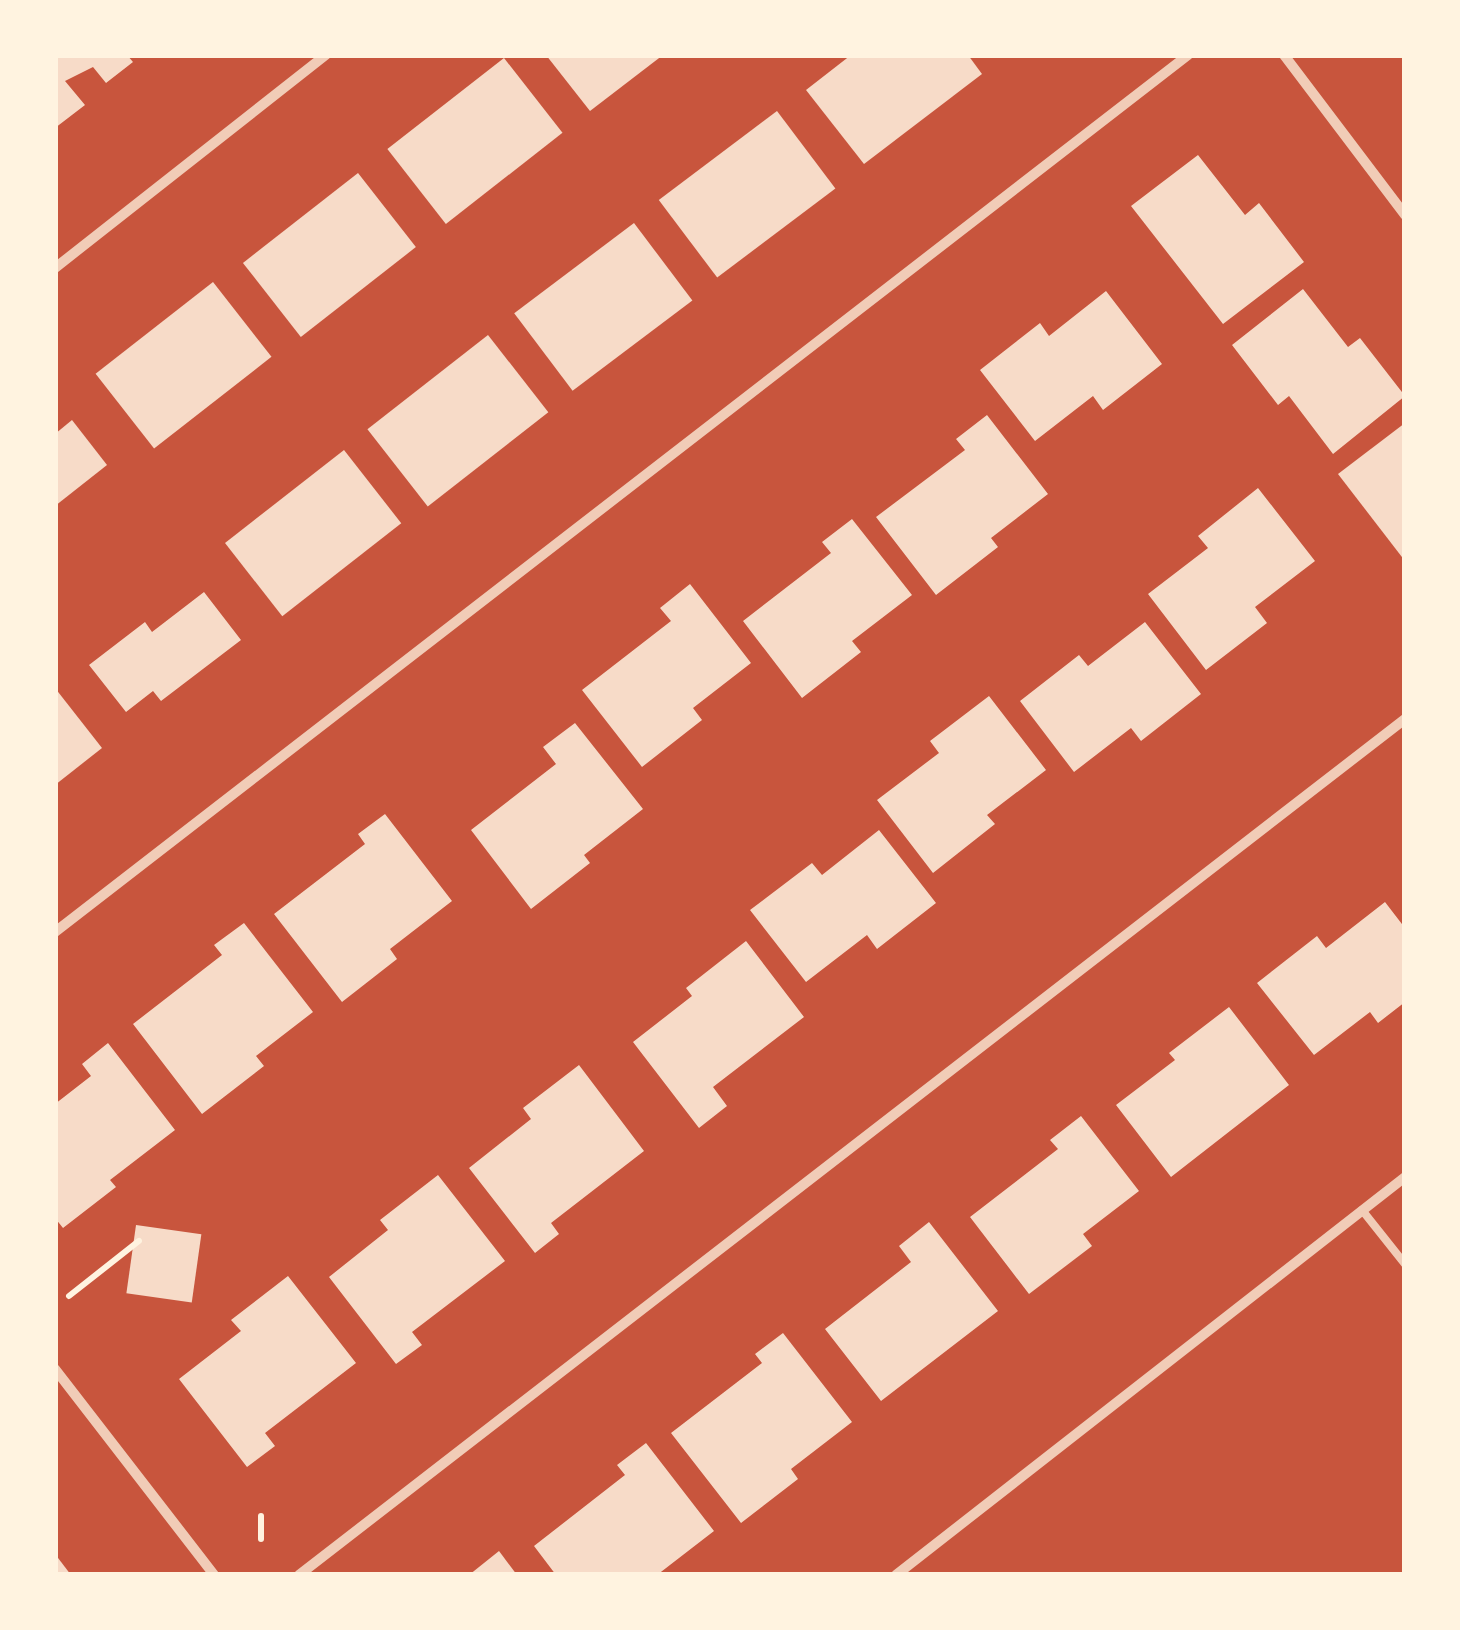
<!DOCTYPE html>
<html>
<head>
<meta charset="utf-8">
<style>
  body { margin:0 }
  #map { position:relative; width:1460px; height:1630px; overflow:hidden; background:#c8553d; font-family:"Source Sans 3",sans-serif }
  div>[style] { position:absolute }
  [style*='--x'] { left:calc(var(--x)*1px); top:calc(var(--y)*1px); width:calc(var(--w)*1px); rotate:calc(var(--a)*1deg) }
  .building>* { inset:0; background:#f7dbc8; transform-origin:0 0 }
  .path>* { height:6px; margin:-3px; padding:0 3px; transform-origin:3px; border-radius:3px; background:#fff3e0 }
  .service>* { height:8px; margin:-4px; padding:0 4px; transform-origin:4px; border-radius:4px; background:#f1ccb7 }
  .minor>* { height:10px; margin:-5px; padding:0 5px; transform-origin:5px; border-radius:5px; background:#f1ccb7 }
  span { translate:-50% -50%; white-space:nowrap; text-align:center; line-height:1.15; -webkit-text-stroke:10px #fff3e0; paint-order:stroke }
  .frame { position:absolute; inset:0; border:58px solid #fff3e0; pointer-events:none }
</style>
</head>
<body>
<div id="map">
  <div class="building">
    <i style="clip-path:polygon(55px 55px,127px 55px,133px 62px,106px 83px,93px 67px,65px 81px,85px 105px,55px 128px)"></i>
    <i style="clip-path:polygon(546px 55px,663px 55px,590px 111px)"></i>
    <i style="clip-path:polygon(851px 55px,968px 55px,982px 74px,864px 164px,806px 90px)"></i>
    <i style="left:504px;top:58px;width:95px;height:148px;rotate:52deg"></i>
    <i style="left:777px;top:111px;width:97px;height:148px;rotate:53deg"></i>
    <i style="clip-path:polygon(1198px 155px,1245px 215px,1259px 203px,1304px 262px,1223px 324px,1131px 206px)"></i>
    <i style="left:358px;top:173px;width:94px;height:146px;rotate:52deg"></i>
    <i style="left:634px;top:223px;width:97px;height:150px;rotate:53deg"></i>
    <i style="left:213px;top:282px;width:95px;height:149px;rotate:52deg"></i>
    <i style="clip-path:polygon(1303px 289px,1348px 347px,1360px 338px,1405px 396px,1333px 454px,1289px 396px,1278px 405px,1232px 345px)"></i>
    <i style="clip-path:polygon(1106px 291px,1162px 364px,1103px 410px,1093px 396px,1035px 441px,980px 370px,1040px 323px,1049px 336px)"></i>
    <i style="left:488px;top:335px;width:98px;height:153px;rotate:52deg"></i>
    <i style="clip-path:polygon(987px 415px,1048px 494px,991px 538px,998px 547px,936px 595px,876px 517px,965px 450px,956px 439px)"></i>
    <i style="clip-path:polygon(72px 420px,107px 465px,55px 506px,55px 434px)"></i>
    <i style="clip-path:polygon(1405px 423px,1405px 561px,1338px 474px)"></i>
    <i style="left:344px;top:450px;width:93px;height:151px;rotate:52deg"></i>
    <i style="clip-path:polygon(1258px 488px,1315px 561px,1255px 607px,1267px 623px,1206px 670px,1148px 594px,1208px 548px,1198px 536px)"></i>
    <i style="clip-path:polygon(852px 519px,912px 595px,852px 641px,861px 652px,802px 698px,743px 621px,831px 553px,822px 542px)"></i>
    <i style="clip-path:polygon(690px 584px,751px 663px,693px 708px,702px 720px,642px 767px,582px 690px,671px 621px,660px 608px)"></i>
    <i style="clip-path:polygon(204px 592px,241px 640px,161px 701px,153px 691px,126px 712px,89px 665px,145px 622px,152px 632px)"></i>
    <i style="clip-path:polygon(1145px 622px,1201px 694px,1141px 741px,1131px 728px,1074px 772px,1020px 701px,1079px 655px,1088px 666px)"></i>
    <i style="clip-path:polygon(55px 688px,102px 748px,55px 785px)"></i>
    <i style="clip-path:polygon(989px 696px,1046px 770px,987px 815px,995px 824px,933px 873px,877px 800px,939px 753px,930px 741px)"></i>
    <i style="clip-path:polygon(575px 723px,643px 809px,584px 855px,590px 863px,531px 909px,471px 830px,556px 764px,543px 747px)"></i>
    <i style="clip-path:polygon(385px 814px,452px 901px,390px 949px,397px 959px,342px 1002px,274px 914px,365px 844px,358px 834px)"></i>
    <i style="clip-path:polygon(879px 830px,936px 903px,877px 949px,867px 935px,806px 982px,750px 910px,812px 863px,822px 875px)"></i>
    <i style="clip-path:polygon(1385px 902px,1405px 928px,1405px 1002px,1378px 1023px,1370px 1012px,1314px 1055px,1257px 983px,1317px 936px,1326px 948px)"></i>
    <i style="clip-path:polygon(244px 923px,313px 1012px,256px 1056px,264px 1066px,202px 1114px,133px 1024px,222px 955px,214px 945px)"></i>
    <i style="clip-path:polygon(746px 941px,804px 1017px,713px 1087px,727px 1106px,699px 1128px,633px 1042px,692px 996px,686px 988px)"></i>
    <i style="clip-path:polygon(1229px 1007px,1289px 1085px,1171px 1177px,1116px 1105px,1175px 1060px,1169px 1053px)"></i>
    <i style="clip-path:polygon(108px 1043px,175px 1130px,110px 1180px,116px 1187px,63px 1228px,55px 1218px,55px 1104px,91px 1076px,82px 1064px)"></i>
    <i style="clip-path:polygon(579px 1065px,644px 1151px,551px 1223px,559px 1234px,535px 1253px,469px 1168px,531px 1119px,523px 1108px)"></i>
    <i style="clip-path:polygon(1081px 1116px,1139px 1191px,1083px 1234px,1092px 1246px,1029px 1294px,970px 1217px,1058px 1149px,1050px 1140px)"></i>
    <i style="clip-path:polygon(438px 1175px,505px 1261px,412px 1332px,422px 1345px,396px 1364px,329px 1277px,388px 1230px,380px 1220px)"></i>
    <i style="clip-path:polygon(929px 1222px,998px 1311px,881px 1401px,825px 1329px,911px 1262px,899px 1246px)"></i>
    <i style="left:136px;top:1225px;width:66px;height:69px;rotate:8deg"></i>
    <i style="clip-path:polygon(288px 1276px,356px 1363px,265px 1433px,275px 1446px,247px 1467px,179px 1379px,241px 1331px,231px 1320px)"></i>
    <i style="clip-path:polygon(783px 1333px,852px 1422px,791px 1469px,798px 1479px,741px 1523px,671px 1433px,762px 1363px,755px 1354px)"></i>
    <i style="clip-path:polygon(646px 1443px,714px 1531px,657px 1575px,556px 1575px,534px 1546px,625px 1475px,617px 1465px)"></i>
    <i style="clip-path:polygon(499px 1551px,517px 1575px,469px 1575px)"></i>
    <i style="clip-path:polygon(55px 1554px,71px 1575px,55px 1575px)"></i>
  </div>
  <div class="path">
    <i style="--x:69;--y:1296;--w:89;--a:-38.2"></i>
    <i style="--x:261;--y:1539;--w:23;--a:-90"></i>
  </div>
  <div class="service">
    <i style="--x:1362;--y:1210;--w:69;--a:51.5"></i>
  </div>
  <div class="minor">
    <i style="--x:1284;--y:55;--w:201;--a:52.9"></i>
    <i style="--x:55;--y:268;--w:345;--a:-38.2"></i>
    <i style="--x:55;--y:932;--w:1433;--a:-37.74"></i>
    <i style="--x:55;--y:1369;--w:260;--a:52.3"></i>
    <i style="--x:299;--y:1575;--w:1399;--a:-37.74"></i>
    <i style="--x:896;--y:1575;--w:646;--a:-38.02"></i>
  </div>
  <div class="frame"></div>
</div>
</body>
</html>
